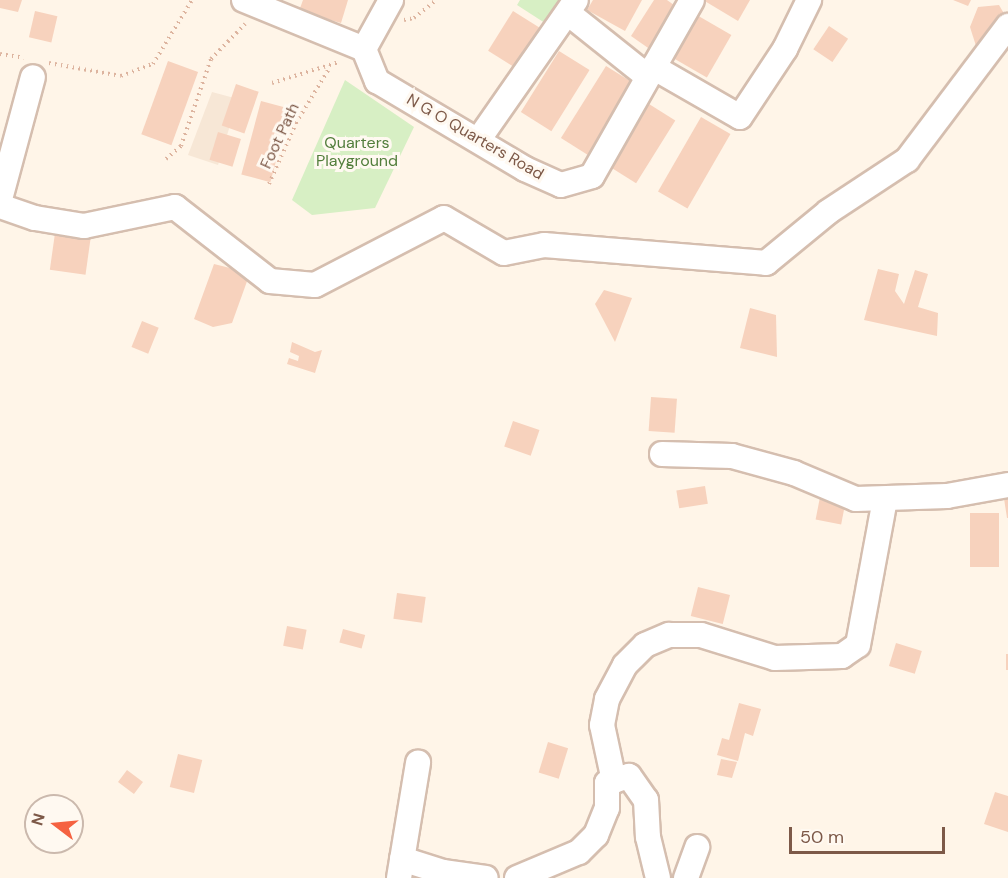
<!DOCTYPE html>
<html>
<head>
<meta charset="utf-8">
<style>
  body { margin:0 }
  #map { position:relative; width:1008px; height:878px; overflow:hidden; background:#fff5e8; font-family:"DM Sans",sans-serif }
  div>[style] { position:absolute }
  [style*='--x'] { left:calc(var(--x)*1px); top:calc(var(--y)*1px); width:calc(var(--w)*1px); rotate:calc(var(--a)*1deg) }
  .residential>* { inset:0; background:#f7e7d6 }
  .green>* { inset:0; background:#d7efc4 }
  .building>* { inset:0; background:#f7d2bd; transform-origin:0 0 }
  .path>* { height:4px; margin-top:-2px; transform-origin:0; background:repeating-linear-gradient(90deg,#ddb49f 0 1.5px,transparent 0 6px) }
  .roads { filter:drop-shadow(2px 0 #d5beaf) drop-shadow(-2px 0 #d5beaf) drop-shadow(0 2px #d5beaf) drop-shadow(0 -2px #d5beaf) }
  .street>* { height:24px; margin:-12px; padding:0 12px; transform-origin:12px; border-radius:12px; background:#fff }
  span { translate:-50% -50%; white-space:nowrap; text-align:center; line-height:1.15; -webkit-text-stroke:6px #fff9f1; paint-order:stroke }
  .street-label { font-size:16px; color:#7d5948 }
  .park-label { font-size:16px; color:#527e3c }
  .north { position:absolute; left:24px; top:794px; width:60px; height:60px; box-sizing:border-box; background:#fff9f1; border:2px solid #cbb9ad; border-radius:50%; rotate:286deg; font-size:16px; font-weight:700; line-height:24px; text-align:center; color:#7d5948 }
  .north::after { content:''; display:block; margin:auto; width:21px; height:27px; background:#f56241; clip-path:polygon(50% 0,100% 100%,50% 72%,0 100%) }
  .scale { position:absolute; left:789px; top:827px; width:156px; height:27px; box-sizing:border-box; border:3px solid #7d5948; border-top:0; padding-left:8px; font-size:18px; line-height:21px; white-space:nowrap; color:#7d5948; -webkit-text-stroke:4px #fff9f1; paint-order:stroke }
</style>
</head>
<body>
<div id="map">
  <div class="residential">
    <i style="clip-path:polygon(212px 92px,238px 99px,218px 165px,188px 155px)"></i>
  </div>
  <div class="green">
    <i style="clip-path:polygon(520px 0,563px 0,548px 25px,517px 5px)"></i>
    <i style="clip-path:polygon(345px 80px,414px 127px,375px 208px,312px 215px,292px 200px)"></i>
  </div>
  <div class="building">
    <i style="clip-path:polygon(0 0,22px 0,18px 12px,0 8px)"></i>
    <i style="clip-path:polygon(303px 0,348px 0,341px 23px,299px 11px)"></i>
    <i style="clip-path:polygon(593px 0,642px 0,625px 31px,587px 10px)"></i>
    <i style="clip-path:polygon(654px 0,667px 0,678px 8px,651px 50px,631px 36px)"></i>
    <i style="clip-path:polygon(703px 0,750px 0,738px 21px)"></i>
    <i style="clip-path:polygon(953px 0,971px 0,968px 6px)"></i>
    <i style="clip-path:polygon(999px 5px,1006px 17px,976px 46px,970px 27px,978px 7px)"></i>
    <i style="left:35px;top:11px;width:23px;height:27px;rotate:13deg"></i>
    <i style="left:513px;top:11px;width:32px;height:47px;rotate:32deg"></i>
    <i style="left:695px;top:14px;width:42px;height:49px;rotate:30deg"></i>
    <i style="left:829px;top:26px;width:23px;height:28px;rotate:34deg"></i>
    <i style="left:559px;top:51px;width:36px;height:72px;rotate:32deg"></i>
    <i style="left:168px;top:61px;width:32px;height:78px;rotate:20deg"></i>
    <i style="left:606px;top:66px;width:36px;height:85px;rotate:32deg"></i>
    <i style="left:236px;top:84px;width:24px;height:44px;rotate:19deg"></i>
    <i style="left:261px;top:101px;width:30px;height:76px;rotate:15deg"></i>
    <i style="left:649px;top:104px;width:31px;height:74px;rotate:32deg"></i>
    <i style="left:701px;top:117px;width:34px;height:86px;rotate:30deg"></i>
    <i style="left:218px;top:132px;width:24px;height:29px;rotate:17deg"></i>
    <i style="left:55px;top:233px;width:36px;height:37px;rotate:8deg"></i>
    <i style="clip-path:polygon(214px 264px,250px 273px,232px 323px,213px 327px,194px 319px)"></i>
    <i style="clip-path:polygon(878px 269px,899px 274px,895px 291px,904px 304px,915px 270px,928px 274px,918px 307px,938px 313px,937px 336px,864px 320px)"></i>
    <i style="clip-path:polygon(604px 290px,632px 298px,615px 342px,595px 304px)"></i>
    <i style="clip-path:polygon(750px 308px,776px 315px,777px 357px,740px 348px)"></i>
    <i style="left:142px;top:321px;width:18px;height:28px;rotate:22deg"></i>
    <i style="clip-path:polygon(292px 342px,315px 352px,322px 350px,315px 373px,287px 364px,289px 358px,298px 361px,299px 356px,290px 352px)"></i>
    <i style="left:651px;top:397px;width:26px;height:34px;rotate:4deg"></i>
    <i style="left:513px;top:421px;width:28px;height:27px;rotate:19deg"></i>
    <i style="left:705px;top:486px;width:18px;height:29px;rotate:81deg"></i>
    <i style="clip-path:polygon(1003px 492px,1008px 492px,1008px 518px,1007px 518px)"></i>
    <i style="left:820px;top:497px;width:26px;height:23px;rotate:11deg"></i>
    <i style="left:970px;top:513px;width:29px;height:54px"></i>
    <i style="left:698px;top:587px;width:33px;height:30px;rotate:14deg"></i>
    <i style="left:397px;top:593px;width:29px;height:26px;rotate:8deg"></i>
    <i style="left:287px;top:626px;width:20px;height:20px;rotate:11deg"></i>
    <i style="left:343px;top:629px;width:23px;height:14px;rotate:15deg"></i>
    <i style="left:896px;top:643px;width:27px;height:24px;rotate:17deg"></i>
    <i style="left:1006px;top:654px;width:2px;height:16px"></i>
    <i style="clip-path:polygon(739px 703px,761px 709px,753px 736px,745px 733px,738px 761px,717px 755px,722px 738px,729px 740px)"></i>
    <i style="left:548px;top:742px;width:21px;height:32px;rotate:17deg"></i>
    <i style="left:178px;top:754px;width:25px;height:34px;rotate:14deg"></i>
    <i style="clip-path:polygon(721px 759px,737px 762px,732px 778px,717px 775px)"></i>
    <i style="left:127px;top:770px;width:20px;height:15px;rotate:37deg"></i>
    <i style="clip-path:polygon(995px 792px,1008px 796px,1008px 832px,984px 824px)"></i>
  </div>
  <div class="path">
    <i style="--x:404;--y:20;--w:10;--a:-11"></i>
    <i style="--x:414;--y:18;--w:28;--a:-39"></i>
    <i style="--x:0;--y:54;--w:24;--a:9"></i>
    <i style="--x:49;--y:63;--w:73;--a:10.2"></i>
    <i style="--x:121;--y:76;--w:34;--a:-21"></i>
    <i style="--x:153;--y:64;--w:75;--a:-58.6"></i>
    <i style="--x:272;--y:83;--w:70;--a:-17.4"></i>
    <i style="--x:166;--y:159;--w:20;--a:-41"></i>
    <i style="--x:181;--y:146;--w:92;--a:-71"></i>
    <i style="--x:211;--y:59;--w:49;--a:-45.8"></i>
    <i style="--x:269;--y:184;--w:67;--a:-66.1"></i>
    <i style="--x:296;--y:123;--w:66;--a:-58.7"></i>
  </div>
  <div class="roads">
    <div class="street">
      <i style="--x:244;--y:0;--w:130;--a:22.2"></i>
      <i style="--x:364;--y:49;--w:56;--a:-61.1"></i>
      <i style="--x:568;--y:13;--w:101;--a:38.6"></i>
      <i style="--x:364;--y:49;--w:35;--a:68"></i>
      <i style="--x:377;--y:81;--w:172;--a:30.7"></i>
      <i style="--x:525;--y:169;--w:39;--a:24"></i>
      <i style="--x:561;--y:185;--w:32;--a:-16"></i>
      <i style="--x:592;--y:176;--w:202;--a:-60.4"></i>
      <i style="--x:653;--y:67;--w:100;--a:29.9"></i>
      <i style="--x:740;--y:117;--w:82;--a:-56.5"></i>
      <i style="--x:785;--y:49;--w:55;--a:-63.9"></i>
      <i style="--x:479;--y:139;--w:169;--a:-55.1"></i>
      <i style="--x:0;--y:199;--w:126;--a:-74.9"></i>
      <i style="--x:0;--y:206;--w:37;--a:19"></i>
      <i style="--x:35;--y:218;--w:50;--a:9.3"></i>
      <i style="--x:84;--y:226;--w:93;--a:-11.8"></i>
      <i style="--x:175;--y:207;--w:120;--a:37.9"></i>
      <i style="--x:270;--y:281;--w:45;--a:5.1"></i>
      <i style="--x:315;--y:285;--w:145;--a:-27.4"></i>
      <i style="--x:444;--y:218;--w:69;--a:30.3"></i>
      <i style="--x:504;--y:253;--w:41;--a:-11.3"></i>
      <i style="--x:544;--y:245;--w:223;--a:4.6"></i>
      <i style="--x:766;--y:263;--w:80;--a:-39.4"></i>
      <i style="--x:828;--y:212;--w:95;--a:-33.4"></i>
      <i style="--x:907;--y:160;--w:168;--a:-53"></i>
      <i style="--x:662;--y:454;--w:70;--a:1.6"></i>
      <i style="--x:732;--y:456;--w:64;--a:15.3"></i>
      <i style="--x:794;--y:473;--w:67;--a:22.8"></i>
      <i style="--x:856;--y:499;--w:91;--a:-1.9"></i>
      <i style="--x:947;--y:496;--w:62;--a:-10.2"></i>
      <i style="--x:614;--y:781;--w:57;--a:-102.1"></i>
      <i style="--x:602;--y:725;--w:26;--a:-79"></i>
      <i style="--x:607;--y:699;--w:38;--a:-62"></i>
      <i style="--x:625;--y:665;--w:28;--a:-45"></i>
      <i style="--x:645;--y:645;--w:26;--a:-23"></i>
      <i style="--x:669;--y:635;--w:32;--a:0"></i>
      <i style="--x:701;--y:635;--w:77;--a:17.3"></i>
      <i style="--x:775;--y:658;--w:67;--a:-1.7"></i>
      <i style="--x:842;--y:656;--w:19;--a:-35"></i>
      <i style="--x:858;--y:645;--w:147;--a:-79.5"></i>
      <i style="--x:402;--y:859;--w:43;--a:17.6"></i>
      <i style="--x:443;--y:872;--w:43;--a:7.9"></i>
      <i style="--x:399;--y:878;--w:117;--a:-80.6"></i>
      <i style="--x:517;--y:878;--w:67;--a:-22.8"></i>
      <i style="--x:579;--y:852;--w:24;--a:-45"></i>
      <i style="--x:596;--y:835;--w:29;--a:-68"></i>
      <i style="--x:607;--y:808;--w:25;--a:-90"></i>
      <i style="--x:607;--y:783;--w:23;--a:-18"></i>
      <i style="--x:629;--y:776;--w:29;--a:55"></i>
      <i style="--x:646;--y:800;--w:37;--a:87"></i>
      <i style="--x:648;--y:837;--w:42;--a:76.3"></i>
      <i style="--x:686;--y:878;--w:33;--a:-70"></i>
    </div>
  </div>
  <div class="street-label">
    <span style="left:280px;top:136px;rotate:-65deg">Foot Path</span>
    <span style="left:475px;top:137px;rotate:30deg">N G O Quarters Road</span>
  </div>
  <div class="park-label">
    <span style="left:357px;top:152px">Quarters<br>Playground</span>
  </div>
  <div class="north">N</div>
  <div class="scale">50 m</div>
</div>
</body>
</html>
